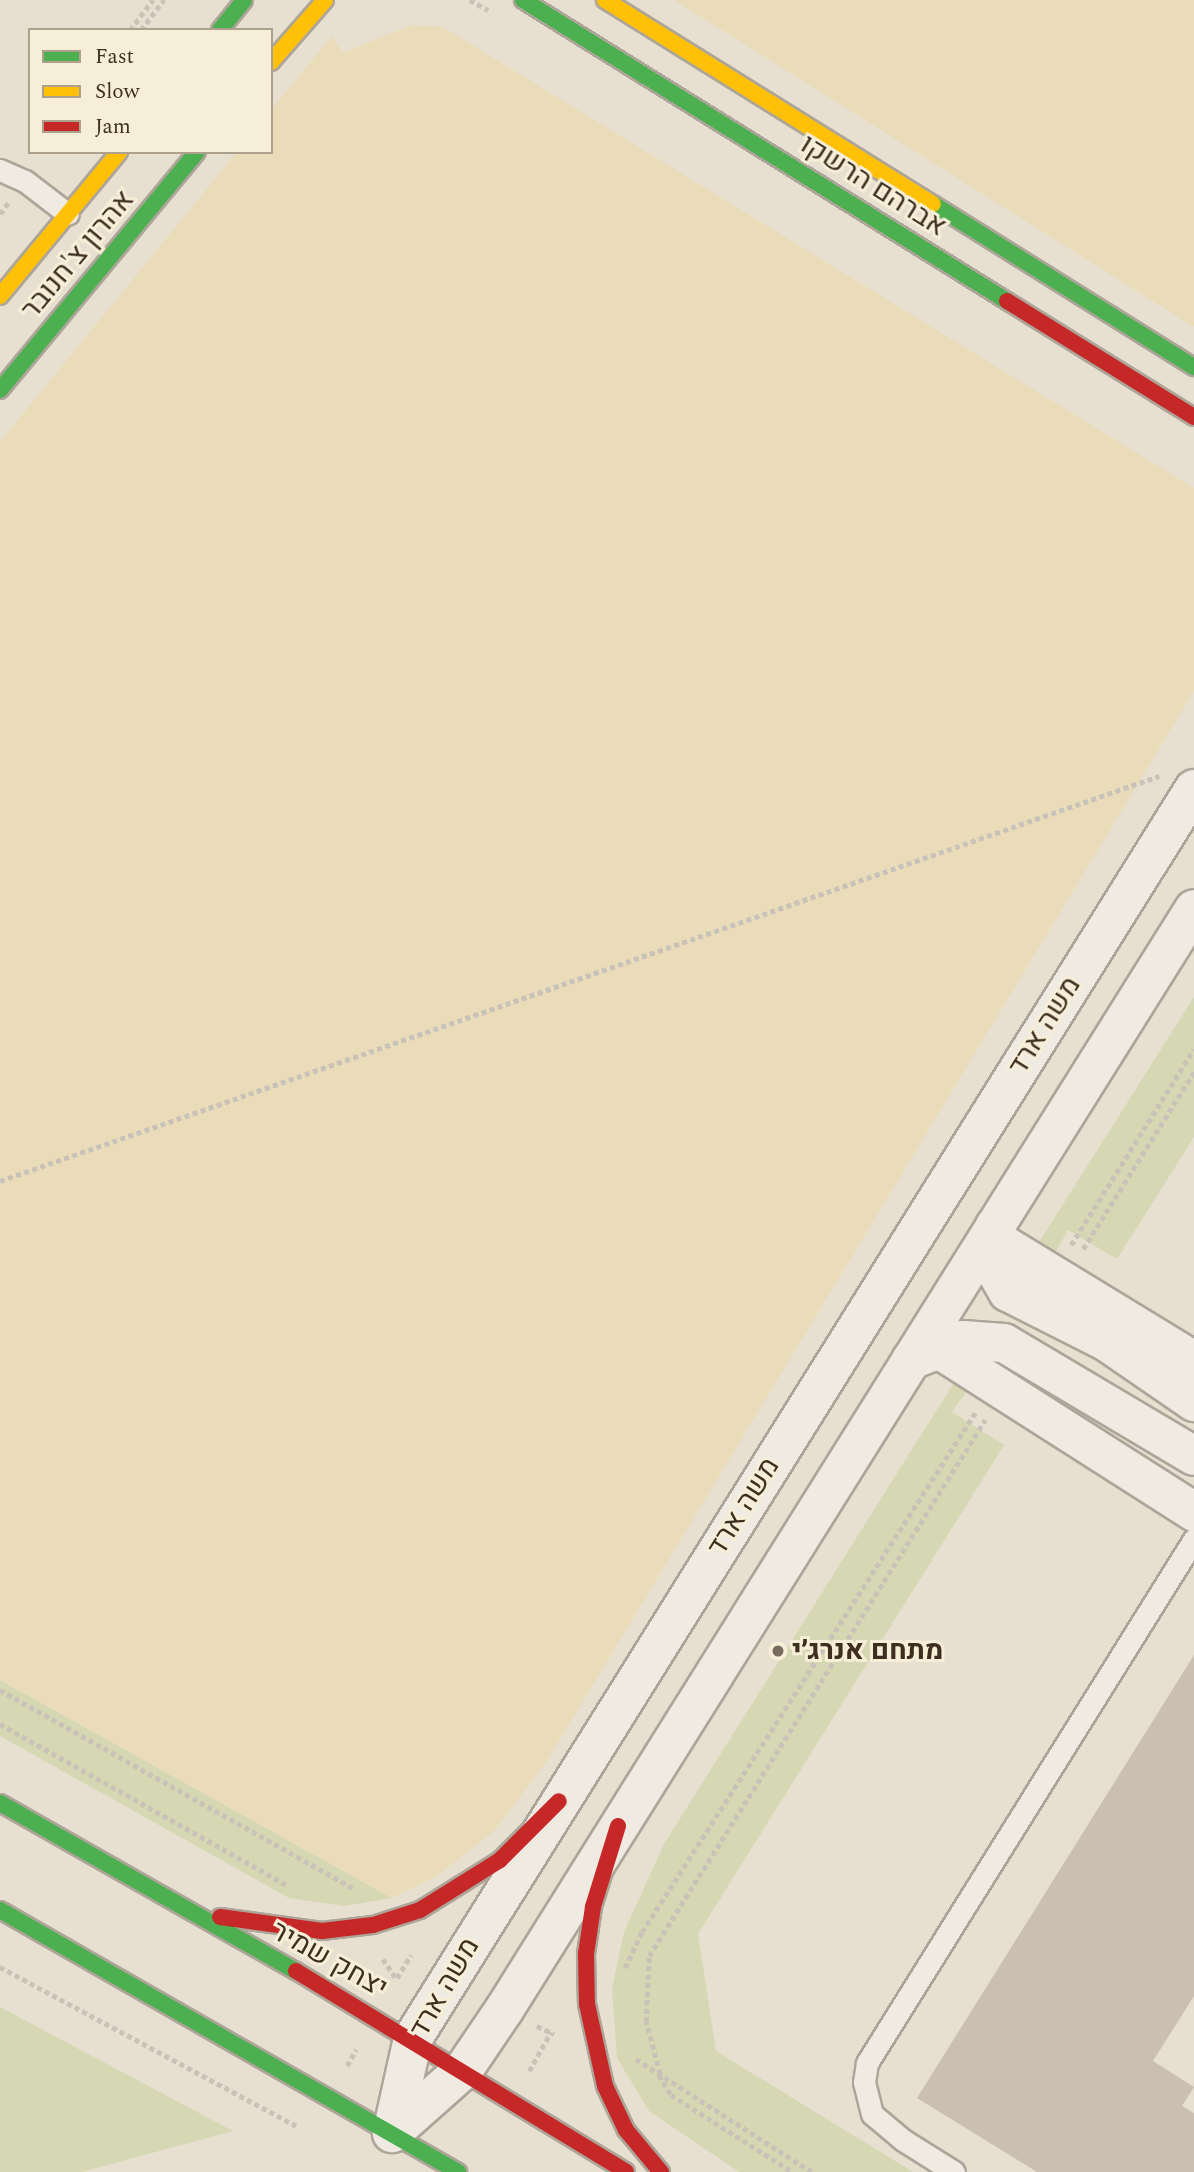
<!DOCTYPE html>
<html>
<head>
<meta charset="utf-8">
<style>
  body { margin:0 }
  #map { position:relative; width:1194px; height:2172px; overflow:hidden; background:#e7e0d1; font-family:Spectral,Heebo,serif }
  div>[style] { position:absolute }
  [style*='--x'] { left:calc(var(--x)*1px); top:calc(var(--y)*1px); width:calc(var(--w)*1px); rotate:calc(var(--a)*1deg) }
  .green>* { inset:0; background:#d6d7b3 }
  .sand>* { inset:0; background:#eadcb9 }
  .building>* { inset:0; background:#cbbfb2 }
  .path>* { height:4.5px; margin-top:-2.25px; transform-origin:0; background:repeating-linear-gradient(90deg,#c8c2b9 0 5px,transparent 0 8.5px) }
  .roads { filter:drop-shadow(2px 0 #ada599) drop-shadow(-2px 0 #ada599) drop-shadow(0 2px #ada599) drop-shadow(0 -2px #ada599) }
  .lane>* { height:21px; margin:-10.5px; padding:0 10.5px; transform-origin:10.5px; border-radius:10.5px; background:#efebe3 }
  .street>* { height:38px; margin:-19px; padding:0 19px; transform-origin:19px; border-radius:19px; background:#efebe3 }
  .fast>* { height:16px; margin:-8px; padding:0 8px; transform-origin:8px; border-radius:8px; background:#4caf50 }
  .slow>* { height:16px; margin:-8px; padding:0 8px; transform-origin:8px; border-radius:8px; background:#ffc107 }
  .jam>* { height:16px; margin:-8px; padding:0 8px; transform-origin:8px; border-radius:8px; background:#c62828 }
  .dots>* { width:19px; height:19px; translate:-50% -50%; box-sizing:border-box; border:4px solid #f7eed8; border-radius:50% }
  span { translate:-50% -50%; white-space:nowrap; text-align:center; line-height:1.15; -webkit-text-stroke:6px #f7eed8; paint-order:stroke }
  .street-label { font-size:28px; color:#3d2e20 }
  .poi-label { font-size:28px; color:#3d2e20; font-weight:700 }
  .left { translate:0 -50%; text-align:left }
  .legend { position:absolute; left:28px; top:28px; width:245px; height:126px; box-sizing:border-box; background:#f7eed8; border:2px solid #ada18e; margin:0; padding:9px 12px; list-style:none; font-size:21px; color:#3d2e20 }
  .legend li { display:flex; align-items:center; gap:14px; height:35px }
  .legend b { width:35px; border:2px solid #ada18e }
</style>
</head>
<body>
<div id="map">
  <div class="green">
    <i style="clip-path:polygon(1194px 997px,1194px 1137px,1117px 1259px,1068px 1230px,1050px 1262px,1031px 1255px)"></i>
    <i style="clip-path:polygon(955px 1381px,968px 1389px,952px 1412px,1004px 1445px,698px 1934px,716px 2051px,913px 2172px,739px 2172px,649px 2111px,617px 2058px,612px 1989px,624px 1932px,664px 1844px)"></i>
    <i style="clip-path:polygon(0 1680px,392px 1898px,344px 1906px,289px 1898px,0 1736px)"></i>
    <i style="clip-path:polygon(0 2007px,233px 2131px,82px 2172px,0 2172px)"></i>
  </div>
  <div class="sand">
    <i style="clip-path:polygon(674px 0,1194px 0,1194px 327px)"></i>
    <i style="clip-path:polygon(411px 25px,443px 27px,1194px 488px,1194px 691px,545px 1764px,494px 1831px,437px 1876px,392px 1898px,0 1680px,0 442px,237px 152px,271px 152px,271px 110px,332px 36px,343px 53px)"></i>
  </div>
  <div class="building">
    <i style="clip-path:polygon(1194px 1655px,1194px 1996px,1153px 2061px,1194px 2087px,1182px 2106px,1194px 2113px,1194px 2172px,1037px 2172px,917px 2098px)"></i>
  </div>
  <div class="path">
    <i style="--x:470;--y:0;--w:21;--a:29"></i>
    <i style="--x:130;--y:30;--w:38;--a:-53"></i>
    <i style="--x:141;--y:30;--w:38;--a:-53"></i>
    <i style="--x:0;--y:214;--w:14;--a:-54"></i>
    <i style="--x:0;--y:1181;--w:1228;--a:-19.26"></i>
    <i style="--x:1071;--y:1245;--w:231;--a:-57.9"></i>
    <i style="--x:1083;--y:1249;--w:209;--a:-57.9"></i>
    <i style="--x:0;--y:1690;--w:406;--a:29.3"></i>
    <i style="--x:0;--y:1724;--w:331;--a:29.3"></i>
    <i style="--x:383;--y:1959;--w:23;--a:56"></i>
    <i style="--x:0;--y:1967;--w:336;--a:28.2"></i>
    <i style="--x:625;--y:1968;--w:40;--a:-65"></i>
    <i style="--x:642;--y:1932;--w:617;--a:-57.32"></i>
    <i style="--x:397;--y:1978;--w:27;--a:-59"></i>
    <i style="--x:537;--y:2026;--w:19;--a:25"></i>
    <i style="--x:636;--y:2059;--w:209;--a:32.7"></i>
    <i style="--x:347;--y:2066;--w:19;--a:-62"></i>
    <i style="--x:529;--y:2071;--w:45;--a:-60.6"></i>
    <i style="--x:660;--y:2074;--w:54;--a:-105.1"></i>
    <i style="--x:646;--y:2022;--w:66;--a:-87.4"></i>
    <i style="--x:649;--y:1956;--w:633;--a:-57.92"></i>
    <i style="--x:659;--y:2075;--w:23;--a:59"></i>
    <i style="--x:671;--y:2095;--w:144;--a:32.3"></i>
  </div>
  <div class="roads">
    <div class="lane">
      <i style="--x:0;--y:170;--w:27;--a:24"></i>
      <i style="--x:25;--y:181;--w:54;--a:37.5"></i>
      <i style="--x:954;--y:2172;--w:60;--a:-147.9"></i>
      <i style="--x:903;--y:2140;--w:40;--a:-140"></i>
      <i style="--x:872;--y:2114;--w:33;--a:-104"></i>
      <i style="--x:864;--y:2082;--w:19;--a:-81"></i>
      <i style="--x:867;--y:2063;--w:618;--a:-58.03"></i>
    </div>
    <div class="street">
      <i style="--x:995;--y:1226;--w:35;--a:98"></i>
      <i style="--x:990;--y:1261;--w:36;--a:60"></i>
      <i style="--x:1008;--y:1292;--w:111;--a:26.8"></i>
      <i style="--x:1107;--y:1342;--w:106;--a:34.6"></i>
      <i style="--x:991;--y:1237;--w:238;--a:31.4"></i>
      <i style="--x:937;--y:1348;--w:305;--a:32.5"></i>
      <i style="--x:911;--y:1360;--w:56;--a:-21"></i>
      <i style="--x:963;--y:1340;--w:41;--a:4.2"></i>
      <i style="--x:1004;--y:1343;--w:221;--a:30.7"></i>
      <i style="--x:392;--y:2133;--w:97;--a:-77.5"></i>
      <i style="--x:413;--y:2038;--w:1473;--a:-57.98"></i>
      <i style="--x:392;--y:2133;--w:96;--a:-41.6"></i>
      <i style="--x:464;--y:2069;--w:71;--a:-55.9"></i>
      <i style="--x:504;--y:2010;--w:1299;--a:-57.92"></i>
    </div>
    <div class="fast">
      <i style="--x:523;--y:0;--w:570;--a:31.88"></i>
      <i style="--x:220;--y:30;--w:38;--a:-51"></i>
      <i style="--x:933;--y:204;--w:308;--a:32"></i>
      <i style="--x:0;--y:390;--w:309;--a:-50.4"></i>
      <i style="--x:0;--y:1803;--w:340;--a:29.6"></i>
      <i style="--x:0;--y:1910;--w:528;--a:29.77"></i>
    </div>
    <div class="slow">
      <i style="--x:605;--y:0;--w:386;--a:31.9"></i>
      <i style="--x:271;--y:62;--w:82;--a:-48.9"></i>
      <i style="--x:0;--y:296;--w:187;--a:-50.4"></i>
    </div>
    <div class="jam">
      <i style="--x:1007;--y:301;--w:220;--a:31.8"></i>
      <i style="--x:618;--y:1826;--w:85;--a:107.2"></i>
      <i style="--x:593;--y:1907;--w:48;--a:98.5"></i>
      <i style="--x:586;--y:1954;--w:50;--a:88.9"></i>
      <i style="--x:587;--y:2004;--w:84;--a:77.6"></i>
      <i style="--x:605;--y:2086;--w:49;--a:64.5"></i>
      <i style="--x:626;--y:2130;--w:55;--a:50.2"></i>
      <i style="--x:220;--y:1917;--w:103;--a:7.8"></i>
      <i style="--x:322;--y:1931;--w:51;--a:-6.7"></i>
      <i style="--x:373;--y:1925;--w:49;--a:-17.7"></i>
      <i style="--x:420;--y:1910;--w:94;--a:-32"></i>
      <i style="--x:500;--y:1860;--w:83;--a:-45"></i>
      <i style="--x:296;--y:1971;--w:386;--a:31.3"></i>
    </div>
  </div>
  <div class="dots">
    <i style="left:778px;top:1651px;background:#786c5e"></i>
  </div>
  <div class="street-label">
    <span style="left:873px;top:186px;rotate:32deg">אברהם הרשקו</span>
    <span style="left:78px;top:255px;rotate:-50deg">אהרון צ'חנובר</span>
    <span style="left:1045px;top:1026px;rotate:-58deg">משה ארד</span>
    <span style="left:744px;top:1507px;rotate:-58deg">משה ארד</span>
    <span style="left:329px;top:1960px;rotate:29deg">יצחק שמיר</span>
    <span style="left:445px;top:1988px;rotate:-60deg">משה ארד</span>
  </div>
  <div class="poi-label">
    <span class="left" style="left:792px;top:1651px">מתחם אנרג׳י</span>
  </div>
  <ul class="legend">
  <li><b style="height:9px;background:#4caf50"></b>Fast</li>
  <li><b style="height:9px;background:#ffc107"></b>Slow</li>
  <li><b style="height:9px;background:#c62828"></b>Jam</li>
  </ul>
</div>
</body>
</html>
